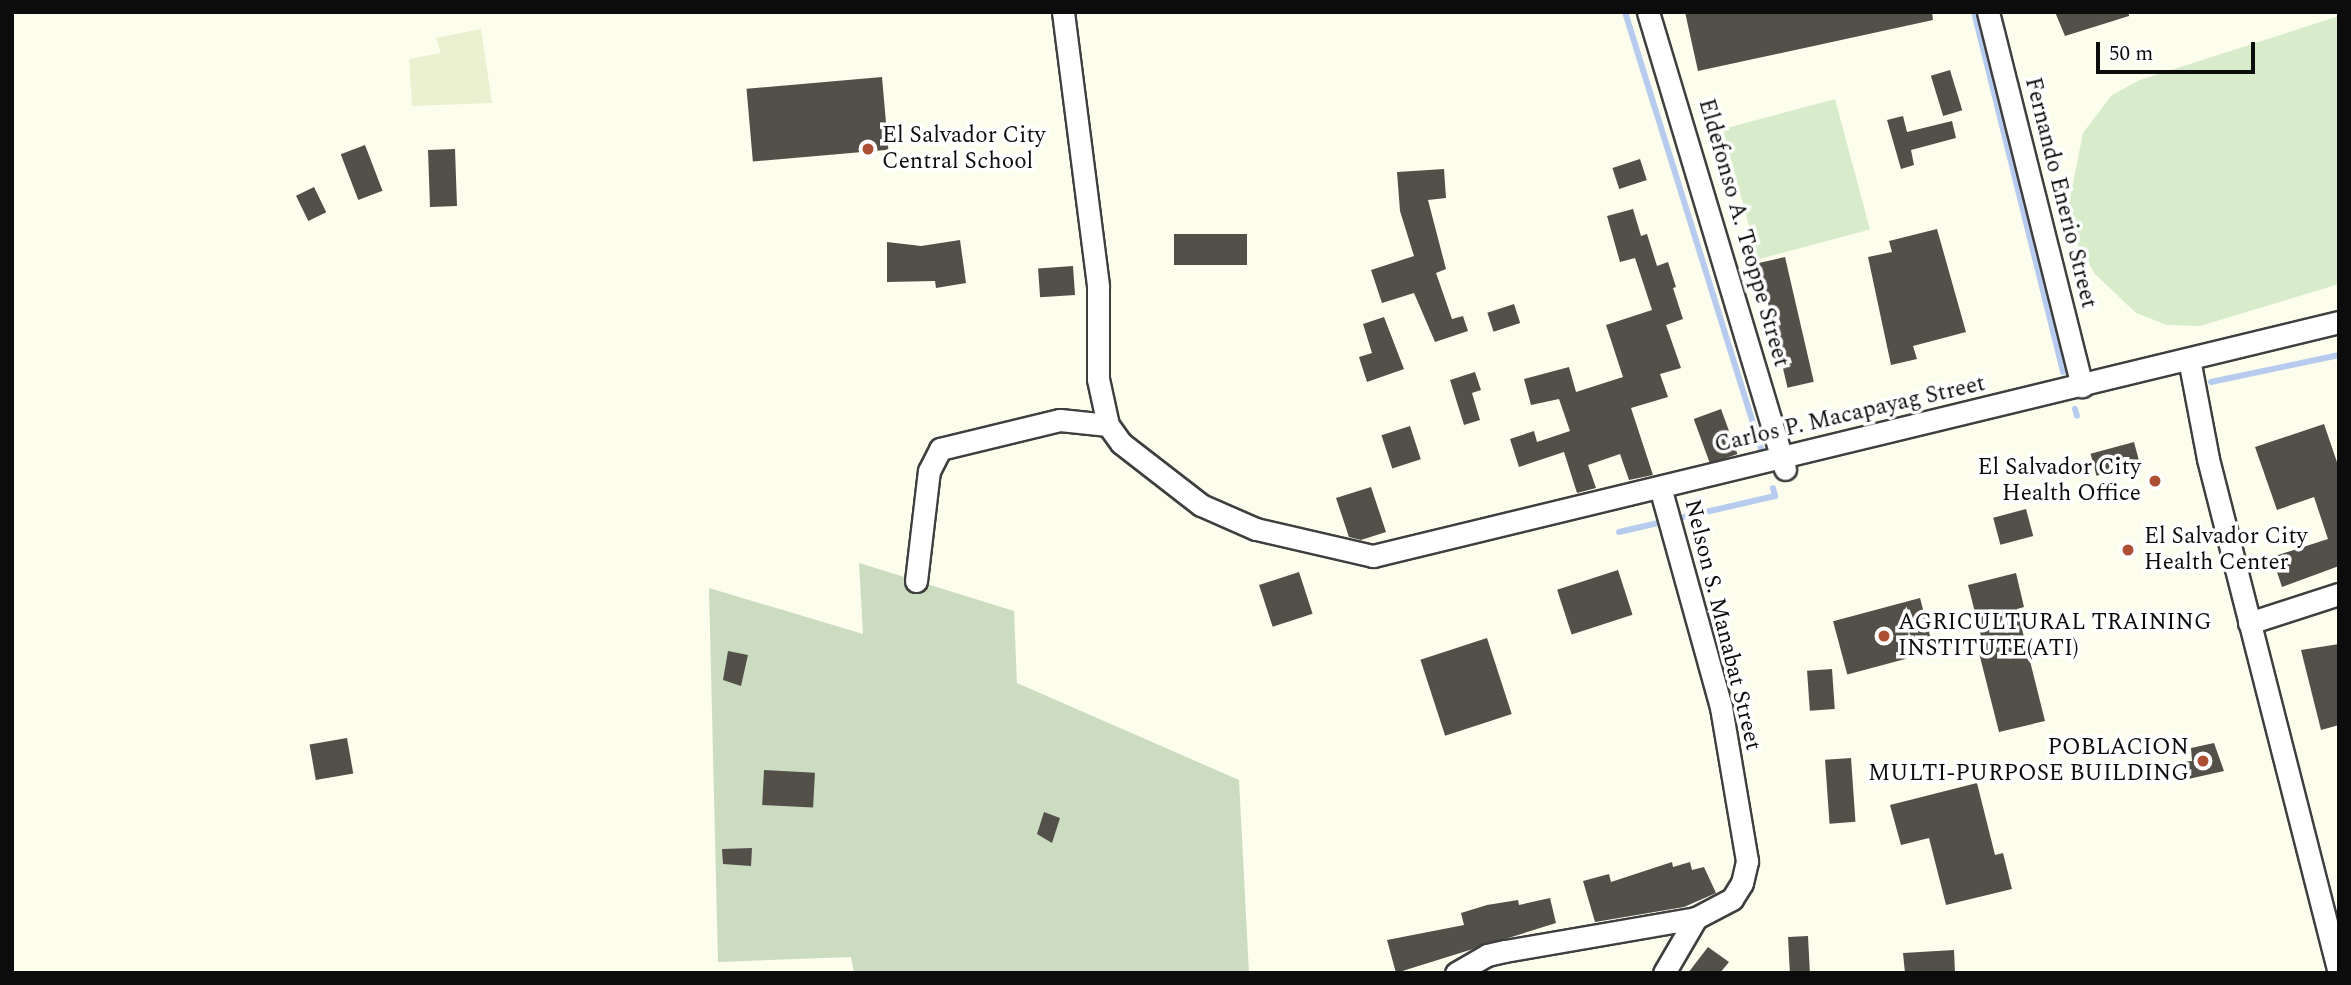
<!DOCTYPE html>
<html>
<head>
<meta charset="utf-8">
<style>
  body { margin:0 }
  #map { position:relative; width:2351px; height:985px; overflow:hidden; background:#fcfded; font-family:Spectral,serif }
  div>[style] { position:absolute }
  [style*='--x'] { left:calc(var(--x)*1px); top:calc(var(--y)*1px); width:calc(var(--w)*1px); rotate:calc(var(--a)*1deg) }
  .farmland>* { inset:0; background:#eaf0d0 }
  .cemetery>* { inset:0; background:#ccdcc1 }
  .pitch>* { inset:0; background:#d8eccb; transform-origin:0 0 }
  .stream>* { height:6px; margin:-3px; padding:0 3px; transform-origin:3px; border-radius:3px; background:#b7cbef }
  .building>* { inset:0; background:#53504a; transform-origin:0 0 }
  .roads { filter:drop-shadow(2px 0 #3f3f3f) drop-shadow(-2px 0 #3f3f3f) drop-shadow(0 2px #3f3f3f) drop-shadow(0 -2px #3f3f3f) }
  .minor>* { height:21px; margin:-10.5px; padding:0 10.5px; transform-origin:10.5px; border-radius:10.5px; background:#fff }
  .dots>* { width:19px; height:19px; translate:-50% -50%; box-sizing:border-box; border:4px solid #fff; border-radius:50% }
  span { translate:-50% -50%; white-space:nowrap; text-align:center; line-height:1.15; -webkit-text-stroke:7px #fff; paint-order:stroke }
  .poi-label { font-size:23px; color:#0c0c0c }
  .left { translate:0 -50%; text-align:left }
  .right { translate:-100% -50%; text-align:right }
  .street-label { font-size:23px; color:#0c0c0c }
  .frame { position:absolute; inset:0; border:14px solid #0c0c0c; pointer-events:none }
  .scale { position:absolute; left:2096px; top:42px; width:159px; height:32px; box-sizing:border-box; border:4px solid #0c0c0c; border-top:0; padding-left:9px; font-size:21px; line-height:24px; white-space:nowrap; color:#0c0c0c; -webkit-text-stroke:5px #fff; paint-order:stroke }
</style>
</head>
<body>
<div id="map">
  <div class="farmland">
    <i style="clip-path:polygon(481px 29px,492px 103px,412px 106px,409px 59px,441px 53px,436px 38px)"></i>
  </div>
  <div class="cemetery">
    <i style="clip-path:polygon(859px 563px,1014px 611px,1017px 683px,1239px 780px,1249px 973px,854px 973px,851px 957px,718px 962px,709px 588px,863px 634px)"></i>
  </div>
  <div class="pitch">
    <i style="clip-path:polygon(2339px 16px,2339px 284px,2200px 326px,2167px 325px,2136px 313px,2095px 274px,2074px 239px,2069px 203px,2083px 133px,2112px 95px,2140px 80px)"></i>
    <i style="left:1835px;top:99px;width:135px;height:116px;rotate:75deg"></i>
  </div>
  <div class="stream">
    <i style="--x:1625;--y:12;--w:462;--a:72.7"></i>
    <i style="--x:1974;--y:12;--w:371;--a:76.1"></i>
    <i style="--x:2211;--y:382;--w:131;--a:-11.9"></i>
    <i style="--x:2075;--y:409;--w:7;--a:74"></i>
    <i style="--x:1619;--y:532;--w:160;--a:-13"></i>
    <i style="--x:1775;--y:496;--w:8;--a:-104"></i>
  </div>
  <div class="building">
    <i style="clip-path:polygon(1685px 12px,1932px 12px,1933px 20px,1698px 71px)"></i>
    <i style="clip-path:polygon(2055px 12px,2129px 12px,2129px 16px,2065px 36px)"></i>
    <i style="left:1950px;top:70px;width:42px;height:20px;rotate:73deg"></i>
    <i style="left:882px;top:77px;width:73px;height:136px;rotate:85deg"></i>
    <i style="clip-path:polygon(1903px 116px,1907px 132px,1952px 121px,1956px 138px,1911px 150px,1914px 165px,1901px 169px,1887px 120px)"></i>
    <i style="left:365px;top:145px;width:49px;height:26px;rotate:69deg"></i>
    <i style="left:455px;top:149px;width:57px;height:27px;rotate:88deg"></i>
    <i style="left:1640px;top:159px;width:22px;height:29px;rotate:72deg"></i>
    <i style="clip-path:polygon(1444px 169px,1446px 198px,1428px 200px,1446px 269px,1436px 273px,1452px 319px,1463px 316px,1468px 331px,1435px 342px,1414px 293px,1382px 303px,1371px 270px,1414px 256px,1400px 211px,1397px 172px)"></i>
    <i style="left:314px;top:187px;width:28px;height:20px;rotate:64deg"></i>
    <i style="clip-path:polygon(1633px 209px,1641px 236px,1647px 234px,1657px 266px,1668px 262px,1676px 287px,1673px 288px,1683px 319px,1666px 325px,1681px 368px,1660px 374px,1668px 397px,1631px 408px,1653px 475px,1629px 480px,1620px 454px,1588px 465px,1596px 488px,1577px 493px,1564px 452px,1519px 467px,1510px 439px,1534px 431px,1537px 442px,1570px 431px,1559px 399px,1531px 405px,1524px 379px,1569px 367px,1576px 392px,1623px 377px,1606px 325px,1652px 310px,1635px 258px,1620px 262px,1607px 216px)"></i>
    <i style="clip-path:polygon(1937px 229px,1966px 332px,1913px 346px,1917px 359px,1891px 365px,1868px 257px,1892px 252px,1889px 241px)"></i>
    <i style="left:1174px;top:234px;width:73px;height:31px"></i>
    <i style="clip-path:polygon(960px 240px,966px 283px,936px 288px,935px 281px,887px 282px,887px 242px,921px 246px)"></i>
    <i style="left:1785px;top:257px;width:128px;height:27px;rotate:77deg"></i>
    <i style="left:1073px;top:266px;width:29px;height:35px;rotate:86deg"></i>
    <i style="left:1514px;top:304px;width:20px;height:28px;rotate:72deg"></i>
    <i style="clip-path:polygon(1384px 317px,1404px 369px,1367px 382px,1359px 357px,1372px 353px,1363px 324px)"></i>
    <i style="clip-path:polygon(1475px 372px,1481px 390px,1472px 393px,1480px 420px,1464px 425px,1450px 380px)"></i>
    <i style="left:1721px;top:409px;width:48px;height:29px;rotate:70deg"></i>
    <i style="clip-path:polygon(2324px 424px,2339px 468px,2339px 566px,2282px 587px,2272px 557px,2328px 539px,2314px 497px,2277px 510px,2255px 447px)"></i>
    <i style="left:1410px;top:426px;width:35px;height:30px;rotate:72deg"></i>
    <i style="left:2134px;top:442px;width:23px;height:45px;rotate:75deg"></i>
    <i style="clip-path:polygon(1371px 487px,1386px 532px,1361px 540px,1349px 537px,1336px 498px)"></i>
    <i style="left:2026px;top:509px;width:28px;height:34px;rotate:75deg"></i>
    <i style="left:1618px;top:570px;width:47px;height:64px;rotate:72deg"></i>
    <i style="left:1299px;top:572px;width:44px;height:42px;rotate:72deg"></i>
    <i style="clip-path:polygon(2016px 573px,2024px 607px,2017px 609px,2045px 721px,1999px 732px,1977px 645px,1983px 644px,1968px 585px)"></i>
    <i style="left:1920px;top:598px;width:55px;height:90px;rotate:75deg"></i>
    <i style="left:1487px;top:638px;width:80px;height:70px;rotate:72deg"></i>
    <i style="clip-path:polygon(2339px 644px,2339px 725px,2321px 730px,2301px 650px)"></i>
    <i style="clip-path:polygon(728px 651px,748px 655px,741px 686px,723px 680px)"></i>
    <i style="left:1832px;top:669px;width:40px;height:25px;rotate:86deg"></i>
    <i style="left:347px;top:738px;width:36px;height:38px;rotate:80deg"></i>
    <i style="clip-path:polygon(2214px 743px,2224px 771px,2184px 780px,2181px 762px,2192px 761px,2191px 748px)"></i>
    <i style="left:1851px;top:758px;width:64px;height:26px;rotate:86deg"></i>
    <i style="left:764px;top:770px;width:51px;height:35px;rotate:3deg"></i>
    <i style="clip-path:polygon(1977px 783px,1995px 855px,2003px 853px,2012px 889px,1946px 905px,1929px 838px,1901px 845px,1890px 805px)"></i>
    <i style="clip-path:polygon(1044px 812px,1060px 818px,1052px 843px,1037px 834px)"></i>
    <i style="clip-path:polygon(752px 848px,751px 866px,723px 864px,722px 849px)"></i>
    <i style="clip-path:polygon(1672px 862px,1673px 867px,1690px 862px,1692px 870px,1704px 867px,1716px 893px,1684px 907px,1595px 922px,1583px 881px,1609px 874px,1611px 882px)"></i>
    <i style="clip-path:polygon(1550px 898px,1556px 923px,1396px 973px,1387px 940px,1464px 925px,1461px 913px,1487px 905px,1518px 900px,1519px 905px)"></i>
    <i style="left:1808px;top:936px;width:37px;height:20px;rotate:87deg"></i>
    <i style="clip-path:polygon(1708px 947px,1729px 962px,1720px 973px,1688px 973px)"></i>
    <i style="clip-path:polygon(1954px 950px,1955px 973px,1905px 973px,1903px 953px)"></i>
  </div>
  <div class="roads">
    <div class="minor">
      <i style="--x:1063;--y:12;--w:277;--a:82.7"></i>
      <i style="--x:1098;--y:287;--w:92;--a:90"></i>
      <i style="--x:1098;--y:379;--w:47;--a:77.7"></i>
      <i style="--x:1108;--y:425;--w:22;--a:54"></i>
      <i style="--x:1121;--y:443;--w:101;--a:37.8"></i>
      <i style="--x:1201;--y:505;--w:60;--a:23.6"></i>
      <i style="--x:1256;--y:529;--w:120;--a:13"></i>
      <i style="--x:1373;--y:556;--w:994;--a:-13.62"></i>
      <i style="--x:1648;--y:12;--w:477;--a:73.3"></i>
      <i style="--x:1988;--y:12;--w:386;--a:75.9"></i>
      <i style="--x:2189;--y:359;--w:102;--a:79.2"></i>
      <i style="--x:2208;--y:459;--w:530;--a:75.7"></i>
      <i style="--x:916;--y:581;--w:111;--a:-83.3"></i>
      <i style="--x:929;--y:471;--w:25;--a:-63"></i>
      <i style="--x:940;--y:449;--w:123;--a:-13.6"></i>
      <i style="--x:1060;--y:420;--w:48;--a:5.9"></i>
      <i style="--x:2249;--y:623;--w:95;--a:-17.9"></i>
      <i style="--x:1456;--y:973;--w:36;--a:-30"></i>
      <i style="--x:1487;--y:955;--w:18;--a:-13"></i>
      <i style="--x:1505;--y:951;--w:194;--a:-9.8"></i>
      <i style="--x:1696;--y:918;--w:41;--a:-27.8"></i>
      <i style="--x:1732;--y:899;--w:19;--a:-58"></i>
      <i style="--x:1742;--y:883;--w:23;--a:-77"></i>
      <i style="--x:1747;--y:861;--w:156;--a:-99.6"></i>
      <i style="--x:1721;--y:707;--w:228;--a:-105.5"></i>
      <i style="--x:1664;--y:973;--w:64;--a:-59.8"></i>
    </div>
  </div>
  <div class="dots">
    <i style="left:868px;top:149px;background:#ac4f34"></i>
    <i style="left:2155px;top:481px;background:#ac4f34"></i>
    <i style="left:2128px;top:550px;background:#ac4f34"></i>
    <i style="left:1884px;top:636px;background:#ac4f34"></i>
    <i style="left:2203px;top:761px;background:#ac4f34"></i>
  </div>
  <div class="poi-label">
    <span class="left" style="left:882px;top:149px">El Salvador City<br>Central School</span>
    <span class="right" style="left:2141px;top:481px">El Salvador City<br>Health Office</span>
    <span class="left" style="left:2144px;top:550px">El Salvador City<br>Health Center</span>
    <span class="left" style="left:1898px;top:636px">AGRICULTURAL TRAINING<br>INSTITUTE(ATI)</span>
    <span class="right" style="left:2189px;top:761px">POBLACION<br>MULTI-PURPOSE BUILDING</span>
  </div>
  <div class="street-label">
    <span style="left:2060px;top:193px;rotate:76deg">Fernando Enerio Street</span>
    <span style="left:1743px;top:233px;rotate:74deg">Eldefonso A. Teoppe Street</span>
    <span style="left:1850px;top:415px;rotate:-13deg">Carlos P. Macapayag Street</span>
    <span style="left:1722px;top:625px;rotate:76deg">Nelson S. Manabat Street</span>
  </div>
  <div class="frame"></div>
  <div class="scale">50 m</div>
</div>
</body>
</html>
